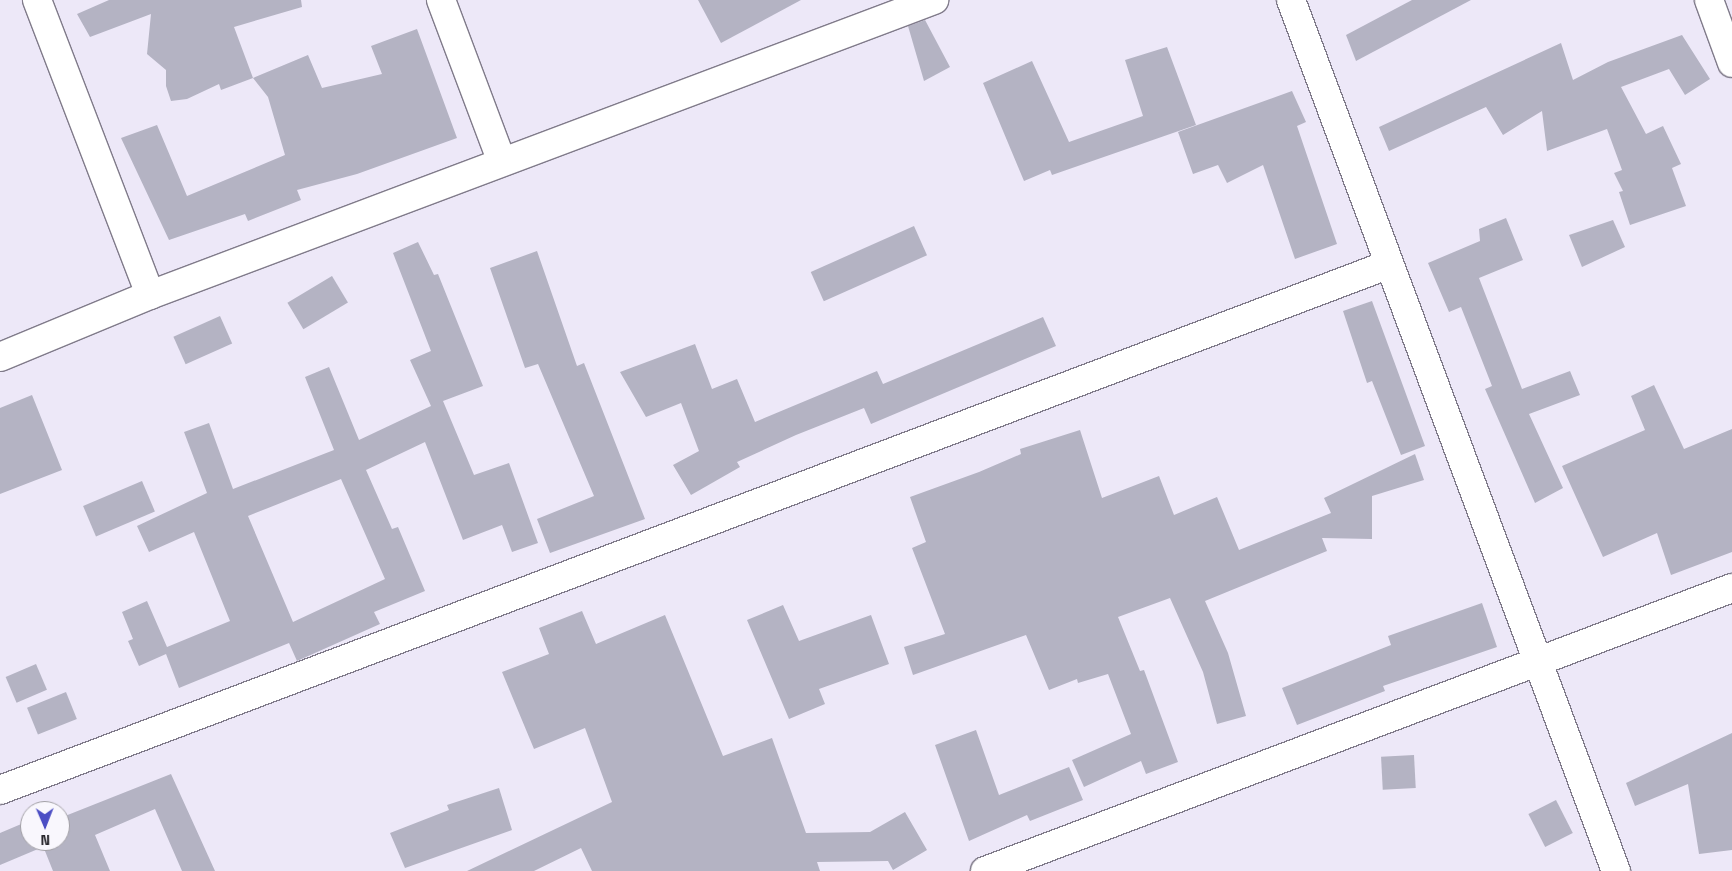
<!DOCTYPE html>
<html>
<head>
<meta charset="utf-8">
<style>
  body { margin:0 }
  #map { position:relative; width:1732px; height:871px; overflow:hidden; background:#ede8f8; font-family:"Space Grotesk",sans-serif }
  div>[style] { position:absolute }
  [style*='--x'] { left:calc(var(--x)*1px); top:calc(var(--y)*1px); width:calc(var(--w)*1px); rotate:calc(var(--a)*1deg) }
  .building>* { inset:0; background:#b4b3c3; transform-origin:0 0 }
  .roads { filter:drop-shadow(1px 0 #807b8a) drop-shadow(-1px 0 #807b8a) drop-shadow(0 1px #807b8a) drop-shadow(0 -1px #807b8a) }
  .minor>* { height:28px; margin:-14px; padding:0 14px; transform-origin:14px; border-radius:14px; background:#fff }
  span { translate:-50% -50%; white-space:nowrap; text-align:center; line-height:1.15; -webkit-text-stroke:4.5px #f9f7fd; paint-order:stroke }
  .north { position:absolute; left:20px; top:801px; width:50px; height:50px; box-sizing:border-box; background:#f9f7fd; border:1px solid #a19fa5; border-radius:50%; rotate:179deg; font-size:14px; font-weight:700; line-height:20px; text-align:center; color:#1c1a20 }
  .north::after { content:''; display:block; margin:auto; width:18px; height:22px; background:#4c4ec4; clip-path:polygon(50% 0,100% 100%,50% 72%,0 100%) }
</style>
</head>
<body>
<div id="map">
  <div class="building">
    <i style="clip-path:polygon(109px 0,301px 0,302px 7px,234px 27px,253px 78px,221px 90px,219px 84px,187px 99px,171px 101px,166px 86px,166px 70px,147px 54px,151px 14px,90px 37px,77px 14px)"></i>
    <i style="clip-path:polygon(698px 0,801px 0,721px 43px)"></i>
    <i style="clip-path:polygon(1412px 0,1471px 0,1356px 61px,1346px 35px)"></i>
    <i style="clip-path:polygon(925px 20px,950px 67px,924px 81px,908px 26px)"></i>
    <i style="clip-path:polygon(417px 29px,457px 138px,357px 174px,297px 190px,301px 200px,248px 221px,245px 214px,169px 240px,121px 138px,157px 125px,187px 196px,285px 155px,268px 97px,253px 78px,308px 55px,322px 88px,382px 74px,371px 46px)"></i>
    <i style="clip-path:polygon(1682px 35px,1710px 79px,1685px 95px,1669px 69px,1621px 87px,1646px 134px,1663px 126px,1681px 164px,1672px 168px,1686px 206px,1630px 225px,1619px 192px,1623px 191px,1614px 173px,1622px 170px,1607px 129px,1547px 151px,1542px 111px,1503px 135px,1486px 107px,1389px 151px,1379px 127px,1561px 43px,1573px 80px,1608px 62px)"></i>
    <i style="clip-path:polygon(1167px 47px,1196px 125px,1052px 175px,1050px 170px,1024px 181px,983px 83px,1032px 61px,1069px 142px,1143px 116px,1125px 60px)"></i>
    <i style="clip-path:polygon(1292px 91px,1306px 122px,1297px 126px,1337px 244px,1295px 259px,1263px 165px,1227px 183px,1218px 165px,1193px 174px,1178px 132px)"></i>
    <i style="clip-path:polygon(1506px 218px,1523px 260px,1479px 278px,1522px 389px,1570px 371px,1580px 395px,1529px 414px,1563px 488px,1535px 503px,1485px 389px,1492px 386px,1461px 307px,1449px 312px,1428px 263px,1480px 241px,1479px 229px)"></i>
    <i style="clip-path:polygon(1613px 220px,1625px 247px,1582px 267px,1569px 235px)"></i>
    <i style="left:914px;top:226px;width:32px;height:113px;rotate:66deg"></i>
    <i style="clip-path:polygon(evenodd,418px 242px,434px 275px,438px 274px,483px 386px,443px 401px,474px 475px,509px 463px,538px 543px,512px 552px,502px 525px,463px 540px,425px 442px,366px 470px,392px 529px,398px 527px,425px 591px,374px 612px,380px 624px,297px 661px,289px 643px,179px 688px,166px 654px,139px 666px,128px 641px,133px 639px,122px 612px,147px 601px,167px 647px,230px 621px,194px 532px,149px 552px,137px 526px,207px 493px,184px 432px,209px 423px,233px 489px,334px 450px,305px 377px,329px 367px,359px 440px,431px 406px,410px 360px,431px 351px,393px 253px,418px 242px,341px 479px,385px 579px,293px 622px,248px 516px,341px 479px)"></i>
    <i style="clip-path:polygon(537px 251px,577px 366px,584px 363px,645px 519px,550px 553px,537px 519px,594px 496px,538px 364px,525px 368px,490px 268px)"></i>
    <i style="left:332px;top:276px;width:31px;height:52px;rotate:59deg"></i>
    <i style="clip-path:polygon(1372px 301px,1425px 446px,1401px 455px,1372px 381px,1367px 383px,1343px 311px)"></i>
    <i style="left:220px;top:316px;width:30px;height:51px;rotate:66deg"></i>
    <i style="clip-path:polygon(1043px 317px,1056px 346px,871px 424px,864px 408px,796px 435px,737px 462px,740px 467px,691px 495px,673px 465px,699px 451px,681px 403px,646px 417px,620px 372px,695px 344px,712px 389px,737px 379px,755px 422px,877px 371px,883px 384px)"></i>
    <i style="clip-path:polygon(1654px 385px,1684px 449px,1732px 429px,1732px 552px,1671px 575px,1657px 533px,1603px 557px,1562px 466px,1645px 430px,1631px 396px)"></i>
    <i style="clip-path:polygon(32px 395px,62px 470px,0 494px,0 408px)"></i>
    <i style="clip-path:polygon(1080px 430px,1102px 498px,1159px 476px,1174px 515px,1217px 497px,1239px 550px,1331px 513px,1324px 498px,1415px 454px,1424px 480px,1372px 496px,1372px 539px,1322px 538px,1327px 551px,1205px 601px,1228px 653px,1246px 716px,1217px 724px,1203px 672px,1170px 598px,1118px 617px,1140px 671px,1144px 670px,1178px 762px,1146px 774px,1141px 761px,1084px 787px,1072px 760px,1131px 734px,1108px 674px,1078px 683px,1077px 679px,1049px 690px,1026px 635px,913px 675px,904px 647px,945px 634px,912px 548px,926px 542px,910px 497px,979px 472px,1021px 454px,1020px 449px)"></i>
    <i style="left:142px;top:481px;width:33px;height:64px;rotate:67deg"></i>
    <i style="clip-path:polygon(1482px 603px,1497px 647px,1383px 686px,1385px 691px,1297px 725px,1282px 688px,1391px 645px,1388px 636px)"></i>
    <i style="clip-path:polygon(783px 605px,799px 641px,871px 615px,889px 664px,819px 689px,825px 704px,789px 719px,747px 620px)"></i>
    <i style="clip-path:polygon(582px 611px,596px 644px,665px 615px,723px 756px,772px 738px,806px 833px,870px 832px,905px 812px,927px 850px,893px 870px,888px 861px,817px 862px,820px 871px,592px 871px,581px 848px,534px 871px,467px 871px,612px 802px,585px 728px,534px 749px,502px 672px,549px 654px,539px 628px)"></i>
    <i style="left:36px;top:664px;width:28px;height:33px;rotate:67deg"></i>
    <i style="left:66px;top:692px;width:29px;height:42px;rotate:68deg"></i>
    <i style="clip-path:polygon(976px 730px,999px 795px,1069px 767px,1083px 800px,1030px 821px,1027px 815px,969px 841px,935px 745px)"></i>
    <i style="clip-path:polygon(1732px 733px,1732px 850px,1699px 854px,1688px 784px,1635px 806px,1626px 783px)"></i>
    <i style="left:1414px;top:755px;width:33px;height:33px;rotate:87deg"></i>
    <i style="clip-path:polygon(171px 774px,215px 871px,182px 871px,155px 809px,95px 835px,110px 871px,53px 871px,41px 841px,60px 841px,60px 818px)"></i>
    <i style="clip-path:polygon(499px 788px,512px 830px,405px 868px,390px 833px,449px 810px,447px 805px)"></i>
    <i style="left:1556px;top:800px;width:37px;height:31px;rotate:63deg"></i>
    <i style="clip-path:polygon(26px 822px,30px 841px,34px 841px,38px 849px,0 865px,0 833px)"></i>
  </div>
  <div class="roads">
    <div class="minor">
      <i style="--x:37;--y:0;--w:316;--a:69"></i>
      <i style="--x:441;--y:0;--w:173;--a:69.4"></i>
      <i style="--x:1291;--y:0;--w:930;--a:69.54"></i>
      <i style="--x:1709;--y:0;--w:67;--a:69.9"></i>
      <i style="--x:0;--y:357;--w:162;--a:-22.5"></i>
      <i style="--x:150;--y:295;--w:838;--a:-20.62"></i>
      <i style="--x:0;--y:790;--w:1483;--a:-20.73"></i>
      <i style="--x:985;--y:871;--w:799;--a:-20.75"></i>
    </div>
  </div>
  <div class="north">N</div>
</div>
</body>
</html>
